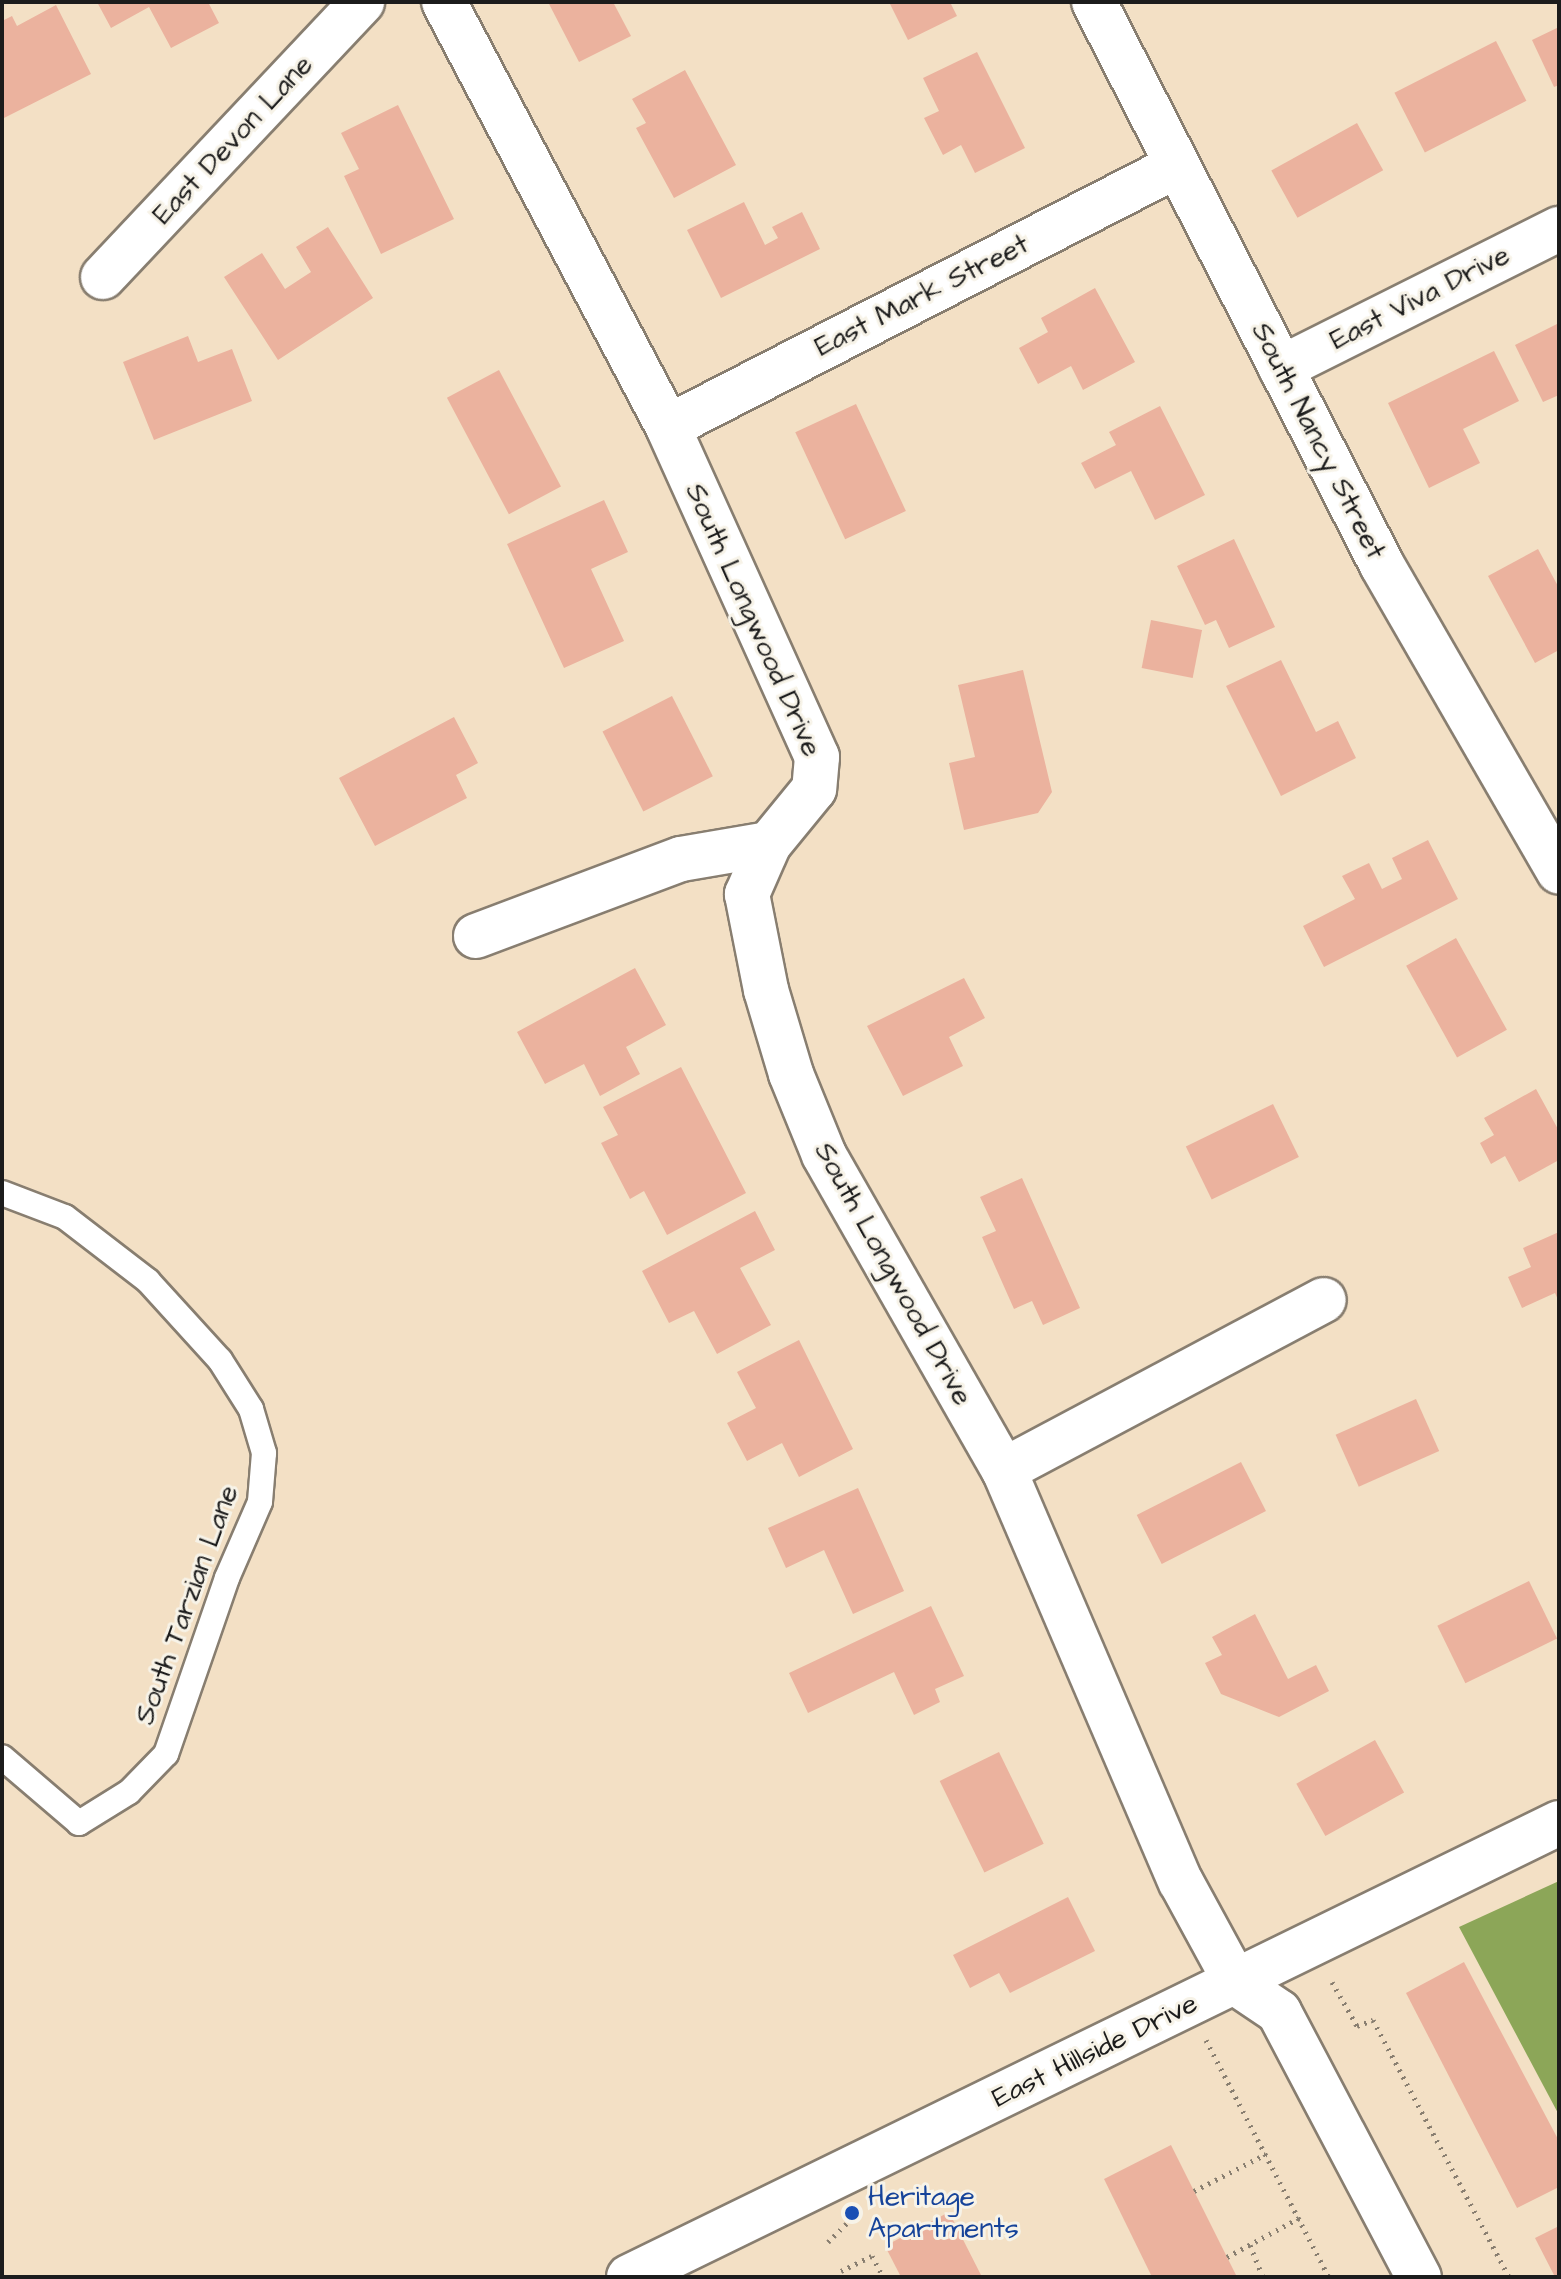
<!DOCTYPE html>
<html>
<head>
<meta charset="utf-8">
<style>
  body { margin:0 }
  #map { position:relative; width:1561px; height:2279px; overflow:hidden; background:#f3e0c5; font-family:"Architects Daughter",sans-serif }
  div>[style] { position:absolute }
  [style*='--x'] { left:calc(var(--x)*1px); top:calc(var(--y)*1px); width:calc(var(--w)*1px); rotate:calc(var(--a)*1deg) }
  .forest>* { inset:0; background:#8ca658 }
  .building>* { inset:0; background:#ebb29e; transform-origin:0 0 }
  .path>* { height:5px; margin-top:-2.5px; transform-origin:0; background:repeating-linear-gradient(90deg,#887e70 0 2px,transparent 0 8px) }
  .roads { filter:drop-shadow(2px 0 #887e70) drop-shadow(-2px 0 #887e70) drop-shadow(0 2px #887e70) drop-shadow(0 -2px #887e70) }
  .service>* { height:24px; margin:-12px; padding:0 12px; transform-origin:12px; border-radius:12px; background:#fff }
  .minor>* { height:44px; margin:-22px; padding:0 22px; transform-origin:22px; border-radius:22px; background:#fff }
  .secondary>* { height:44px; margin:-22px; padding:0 22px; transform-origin:22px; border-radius:22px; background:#fff }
  .dots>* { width:22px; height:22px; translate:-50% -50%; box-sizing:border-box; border:4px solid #f7f3e8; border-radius:50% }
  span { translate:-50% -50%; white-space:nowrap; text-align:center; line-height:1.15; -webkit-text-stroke:6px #f7f3e8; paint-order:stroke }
  .street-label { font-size:28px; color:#1c1c1c }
  .transit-label { font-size:28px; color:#164399 }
  .left { translate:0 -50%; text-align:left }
  .frame { position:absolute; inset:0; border:4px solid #1c1c1c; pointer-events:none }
</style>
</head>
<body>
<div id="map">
  <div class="forest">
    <i style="clip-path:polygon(1559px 1881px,1559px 2115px,1459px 1927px)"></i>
  </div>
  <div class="building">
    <i style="clip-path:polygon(97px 2px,208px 2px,219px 23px,171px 48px,149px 7px,111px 28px)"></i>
    <i style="clip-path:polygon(548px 2px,613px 2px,631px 36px,579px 62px)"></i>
    <i style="clip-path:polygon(889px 2px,950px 2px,957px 16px,908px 40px)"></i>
    <i style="clip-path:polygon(56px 5px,91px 74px,2px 119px,2px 21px,12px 16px,17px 26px)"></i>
    <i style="clip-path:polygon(1559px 27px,1559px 85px,1554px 87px,1532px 40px)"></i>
    <i style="left:1496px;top:41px;width:67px;height:114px;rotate:63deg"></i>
    <i style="clip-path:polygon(977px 52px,1025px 148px,975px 173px,961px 145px,943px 155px,924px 118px,939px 111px,923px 78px)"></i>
    <i style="clip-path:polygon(685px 70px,736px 165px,674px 198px,636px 128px,646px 123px,632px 99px)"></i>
    <i style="clip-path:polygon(398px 105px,454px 219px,381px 254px,344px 176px,359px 169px,341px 133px)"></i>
    <i style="left:1357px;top:123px;width:54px;height:98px;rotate:61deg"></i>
    <i style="clip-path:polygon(744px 202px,765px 245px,778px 238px,772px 227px,802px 212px,820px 249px,721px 298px,687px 230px)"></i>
    <i style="clip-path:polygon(328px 227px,373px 298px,278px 360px,224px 277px,262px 253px,285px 289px,311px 272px,296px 247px)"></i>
    <i style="clip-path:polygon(1095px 288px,1135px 362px,1083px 390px,1071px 366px,1038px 384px,1019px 348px,1048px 332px,1041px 318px)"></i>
    <i style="clip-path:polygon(1559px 323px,1559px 395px,1543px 402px,1515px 345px)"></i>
    <i style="clip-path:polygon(188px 336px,198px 362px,232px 349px,252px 401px,154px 440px,123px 362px)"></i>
    <i style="clip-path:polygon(1494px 351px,1519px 401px,1463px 429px,1480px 463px,1429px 488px,1388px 403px)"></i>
    <i style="left:499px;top:370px;width:132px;height:59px;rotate:62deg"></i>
    <i style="left:856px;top:404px;width:118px;height:67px;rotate:65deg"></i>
    <i style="clip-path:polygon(1160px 406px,1205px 495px,1155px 520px,1131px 471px,1095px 489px,1081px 463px,1116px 445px,1109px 432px)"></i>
    <i style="clip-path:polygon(604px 500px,628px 552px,591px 569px,624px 641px,564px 668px,507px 544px)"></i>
    <i style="clip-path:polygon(1234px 539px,1275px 627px,1229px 648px,1216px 620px,1205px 625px,1177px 566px)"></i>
    <i style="clip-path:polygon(1538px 549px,1559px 588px,1559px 650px,1535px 663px,1488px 576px)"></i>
    <i style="left:1151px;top:620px;width:52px;height:49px;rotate:11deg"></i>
    <i style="clip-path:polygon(1281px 660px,1316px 732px,1338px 721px,1356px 758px,1281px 796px,1226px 686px)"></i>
    <i style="clip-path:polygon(1023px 670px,1052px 792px,1038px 813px,964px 830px,949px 763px,975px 757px,958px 685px)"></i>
    <i style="left:672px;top:696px;width:90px;height:78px;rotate:63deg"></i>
    <i style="clip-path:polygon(454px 717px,478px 763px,456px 775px,467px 798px,375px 846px,339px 778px)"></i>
    <i style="clip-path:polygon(1428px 840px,1458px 899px,1324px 967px,1303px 926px,1355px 899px,1342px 876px,1369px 863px,1382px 889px,1402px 879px,1392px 858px)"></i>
    <i style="left:1456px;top:938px;width:105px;height:57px;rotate:61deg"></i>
    <i style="clip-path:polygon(635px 968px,666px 1025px,626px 1047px,640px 1074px,600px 1096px,584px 1064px,545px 1084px,517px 1032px)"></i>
    <i style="clip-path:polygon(964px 978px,985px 1018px,949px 1037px,963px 1066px,903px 1096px,867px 1026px)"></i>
    <i style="clip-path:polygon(681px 1067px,746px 1193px,667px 1235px,644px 1191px,630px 1199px,601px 1143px,618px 1135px,603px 1107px)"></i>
    <i style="clip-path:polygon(1536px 1089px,1559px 1131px,1559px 1160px,1519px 1182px,1505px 1156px,1491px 1164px,1480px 1143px,1494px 1135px,1484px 1118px)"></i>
    <i style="left:1273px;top:1104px;width:59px;height:97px;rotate:64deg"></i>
    <i style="clip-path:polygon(1022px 1178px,1080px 1308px,1043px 1325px,1032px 1301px,1014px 1309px,982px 1237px,996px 1231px,980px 1197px)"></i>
    <i style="clip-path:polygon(755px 1211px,775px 1250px,740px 1268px,771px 1325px,717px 1354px,694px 1311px,669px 1323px,642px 1271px)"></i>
    <i style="clip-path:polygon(1559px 1232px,1559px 1302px,1555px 1293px,1522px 1308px,1508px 1277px,1531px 1267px,1523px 1248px)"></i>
    <i style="clip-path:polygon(799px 1340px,853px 1449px,799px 1477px,782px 1443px,747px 1461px,727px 1423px,756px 1408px,737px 1372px)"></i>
    <i style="left:1416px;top:1399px;width:57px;height:88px;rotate:66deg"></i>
    <i style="left:1241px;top:1462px;width:55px;height:117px;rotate:63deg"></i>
    <i style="clip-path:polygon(858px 1488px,904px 1591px,853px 1614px,824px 1550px,786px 1568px,768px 1528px)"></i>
    <i style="left:1529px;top:1581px;width:64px;height:102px;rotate:64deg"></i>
    <i style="clip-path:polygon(931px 1606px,964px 1676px,935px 1689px,940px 1702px,914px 1715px,894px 1672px,808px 1713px,789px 1673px)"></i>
    <i style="clip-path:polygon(1255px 1614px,1288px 1679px,1316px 1665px,1329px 1691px,1279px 1717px,1221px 1694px,1205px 1663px,1222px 1655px,1212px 1637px)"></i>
    <i style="left:1375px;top:1740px;width:60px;height:90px;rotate:61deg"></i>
    <i style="left:999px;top:1752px;width:102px;height:66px;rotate:64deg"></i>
    <i style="clip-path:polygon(1068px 1897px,1095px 1951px,1010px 1993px,999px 1973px,970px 1988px,953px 1955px)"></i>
    <i style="clip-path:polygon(1464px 1962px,1559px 2141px,1559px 2187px,1517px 2208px,1406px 1993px)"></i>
    <i style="clip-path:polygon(1171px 2145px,1237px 2277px,1152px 2277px,1104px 2179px)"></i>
    <i style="clip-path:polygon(949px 2212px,982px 2277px,901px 2277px,885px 2246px)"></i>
    <i style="clip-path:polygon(1559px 2226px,1559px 2277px,1555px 2277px,1535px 2238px)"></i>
  </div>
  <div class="path">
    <i style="--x:1332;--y:1982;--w:51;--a:60.4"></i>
    <i style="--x:1357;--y:2026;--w:17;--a:-21"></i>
    <i style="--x:1373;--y:2020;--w:291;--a:62.1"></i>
    <i style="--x:1206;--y:2040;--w:267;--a:62.6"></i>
    <i style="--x:1194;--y:2191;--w:81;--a:-27.2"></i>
    <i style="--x:828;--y:2242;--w:35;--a:-45"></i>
    <i style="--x:1250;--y:2245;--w:35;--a:68"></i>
    <i style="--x:1227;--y:2257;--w:82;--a:-28.4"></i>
    <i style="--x:841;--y:2271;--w:34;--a:-26"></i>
    <i style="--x:872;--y:2256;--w:24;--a:62"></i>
  </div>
  <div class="roads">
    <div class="service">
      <i style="--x:2;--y:1193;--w:67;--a:20.9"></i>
      <i style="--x:65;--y:1217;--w:105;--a:37.6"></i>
      <i style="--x:148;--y:1281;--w:107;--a:47.7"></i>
      <i style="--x:220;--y:1360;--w:58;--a:57.7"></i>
      <i style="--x:251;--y:1409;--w:46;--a:73.5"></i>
      <i style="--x:264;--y:1453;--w:49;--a:94.7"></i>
      <i style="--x:260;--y:1502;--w:83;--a:113.5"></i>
      <i style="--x:227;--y:1578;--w:186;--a:109.1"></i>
      <i style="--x:166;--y:1754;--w:53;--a:134.2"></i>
      <i style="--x:129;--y:1792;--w:59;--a:148.2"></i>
      <i style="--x:79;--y:1823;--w:101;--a:-139.4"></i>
    </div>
    <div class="minor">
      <i style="--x:444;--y:2;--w:480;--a:62.2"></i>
      <i style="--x:668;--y:427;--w:362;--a:65.7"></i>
      <i style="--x:817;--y:757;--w:32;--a:95"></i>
      <i style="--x:814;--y:789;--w:71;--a:129.3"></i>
      <i style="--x:769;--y:844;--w:55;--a:113.7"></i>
      <i style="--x:747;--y:894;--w:98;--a:78.8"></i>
      <i style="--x:766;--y:990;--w:88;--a:73.4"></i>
      <i style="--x:791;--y:1074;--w:87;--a:67.8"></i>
      <i style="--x:824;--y:1155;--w:363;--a:60.3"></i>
      <i style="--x:1004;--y:1470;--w:448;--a:66.8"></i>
      <i style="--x:1181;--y:1882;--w:115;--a:61.4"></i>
      <i style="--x:1236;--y:1983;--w:52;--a:34"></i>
      <i style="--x:1279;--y:2012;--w:300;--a:62.2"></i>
      <i style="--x:1094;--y:2;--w:632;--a:62.91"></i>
      <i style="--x:1382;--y:565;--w:354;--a:60"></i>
      <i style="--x:103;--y:277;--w:378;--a:-46.7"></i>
      <i style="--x:1281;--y:368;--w:311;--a:-26.6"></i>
      <i style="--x:668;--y:427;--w:571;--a:-27.19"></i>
      <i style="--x:476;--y:936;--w:219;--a:-20.6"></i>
      <i style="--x:681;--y:859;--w:89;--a:-9.7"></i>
      <i style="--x:1004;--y:1470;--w:362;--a:-28"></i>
    </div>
    <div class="secondary">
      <i style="--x:629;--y:2277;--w:1035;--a:-26.02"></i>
    </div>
  </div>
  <div class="dots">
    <i style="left:852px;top:2213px;background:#1a4fb4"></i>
  </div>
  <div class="street-label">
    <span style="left:233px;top:140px;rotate:-47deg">East Devon Lane</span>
    <span style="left:922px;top:296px;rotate:-27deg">East Mark Street</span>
    <span style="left:1420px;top:298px;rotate:-27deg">East Viva Drive</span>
    <span style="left:1318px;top:441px;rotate:63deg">South Nancy Street</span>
    <span style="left:753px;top:620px;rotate:66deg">South Longwood Drive</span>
    <span style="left:893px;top:1274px;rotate:61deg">South Longwood Drive</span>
    <span style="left:187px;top:1605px;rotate:-70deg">South Tarzian Lane</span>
    <span style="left:1095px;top:2051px;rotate:-26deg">East Hillside Drive</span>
  </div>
  <div class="transit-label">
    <span class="left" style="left:868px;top:2213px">Heritage<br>Apartments</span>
  </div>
  <div class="frame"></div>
</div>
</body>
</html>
